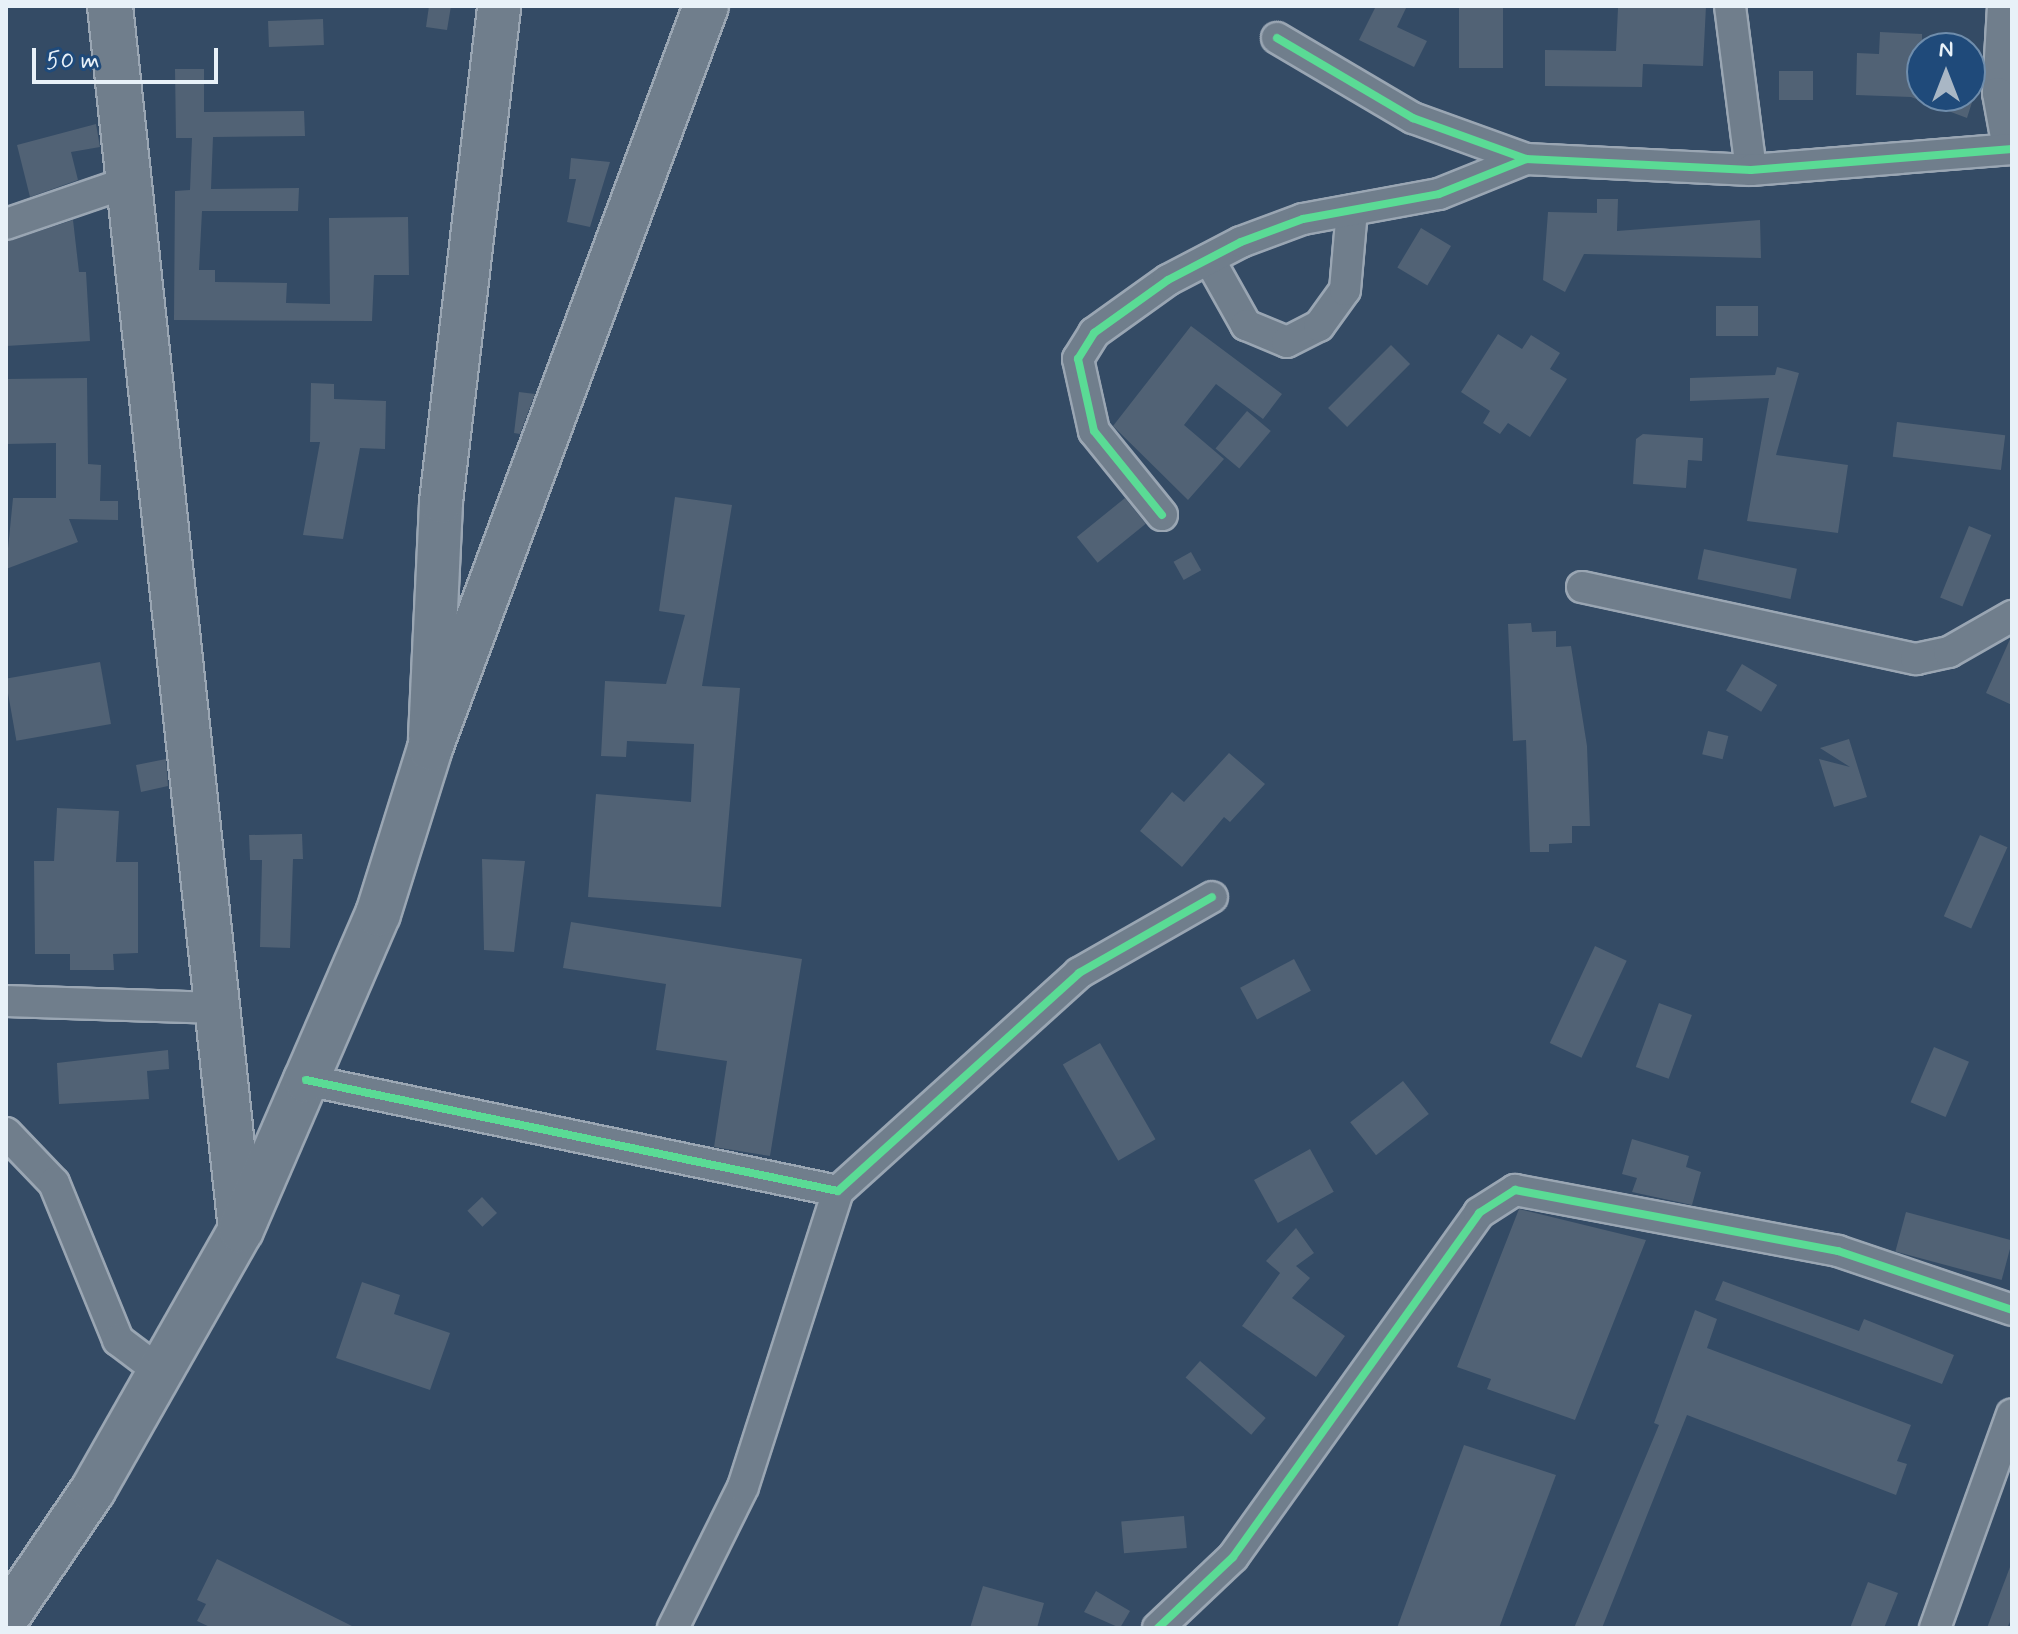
<!DOCTYPE html>
<html>
<head>
<meta charset="utf-8">
<style>
  body { margin:0 }
  #map { position:relative; width:2018px; height:1634px; overflow:hidden; background:#344b65; font-family:Mynerve,sans-serif }
  div>[style] { position:absolute }
  [style*='--x'] { left:calc(var(--x)*1px); top:calc(var(--y)*1px); width:calc(var(--w)*1px); rotate:calc(var(--a)*1deg) }
  .building>* { inset:0; background:#516275; transform-origin:0 0 }
  .roads { filter:drop-shadow(2px 0 #9aa6b3) drop-shadow(-2px 0 #9aa6b3) drop-shadow(0 2px #9aa6b3) drop-shadow(0 -2px #9aa6b3) }
  .minor>* { height:30px; margin:-15px; padding:0 15px; transform-origin:15px; border-radius:15px; background:#707e8c }
  .secondary>* { height:42px; margin:-21px; padding:0 21px; transform-origin:21px; border-radius:21px; background:#707e8c }
  .primary>* { height:44px; margin:-22px; padding:0 22px; transform-origin:22px; border-radius:22px; background:#707e8c }
  .cycleway>* { height:8px; margin:-4px; padding:0 4px; transform-origin:4px; border-radius:4px; background:#5adb95 }
  span { translate:-50% -50%; white-space:nowrap; text-align:center; line-height:1.15; -webkit-text-stroke:8px #1f4a7a; paint-order:stroke }
  .frame { position:absolute; inset:0; border:8px solid #e8f1f8; pointer-events:none }
  .north { position:absolute; left:1906px; top:32px; width:80px; height:80px; box-sizing:border-box; background:#1f4a7a; border:2px solid #6f8dac; border-radius:50%; rotate:0deg; font-size:22px; font-weight:700; line-height:32px; text-align:center; color:#e8f1f8 }
  .north::after { content:''; display:block; margin:auto; width:28px; height:36px; background:#a9b7c5; clip-path:polygon(50% 0,100% 100%,50% 72%,0 100%) }
  .scale { position:absolute; left:32px; top:48px; width:186px; height:36px; box-sizing:border-box; border:4px solid #e8f1f8; border-top:0; padding-left:10px; font-size:24px; line-height:28px; white-space:nowrap; color:#e8f1f8; -webkit-text-stroke:6px #1f4a7a; paint-order:stroke }
</style>
</head>
<body>
<div id="map">
  <div class="building">
    <i style="clip-path:polygon(429px 6px,451px 6px,447px 30px,426px 27px)"></i>
    <i style="clip-path:polygon(1376px 6px,1407px 6px,1397px 27px,1427px 41px,1414px 67px,1359px 40px)"></i>
    <i style="left:1459px;top:6px;width:44px;height:62px"></i>
    <i style="clip-path:polygon(1706px 6px,1703px 66px,1643px 64px,1642px 87px,1545px 86px,1545px 50px,1616px 51px,1618px 8px)"></i>
    <i style="left:323px;top:19px;width:26px;height:55px;rotate:88deg"></i>
    <i style="clip-path:polygon(1880px 32px,1922px 34px,1922px 96px,1974px 96px,1967px 118px,1911px 97px,1856px 95px,1857px 53px,1879px 54px)"></i>
    <i style="clip-path:polygon(175px 69px,204px 69px,204px 112px,304px 111px,305px 136px,213px 137px,211px 189px,299px 188px,298px 211px,202px 211px,199px 270px,215px 270px,215px 282px,287px 283px,286px 303px,330px 304px,329px 218px,408px 217px,409px 275px,374px 275px,372px 321px,174px 320px,175px 191px,190px 190px,192px 138px,176px 138px)"></i>
    <i style="left:1779px;top:71px;width:34px;height:29px"></i>
    <i style="clip-path:polygon(96px 124px,100px 147px,71px 152px,78px 180px,30px 197px,17px 145px)"></i>
    <i style="clip-path:polygon(571px 158px,610px 162px,590px 227px,567px 222px,576px 179px,569px 179px)"></i>
    <i style="clip-path:polygon(1597px 199px,1618px 199px,1617px 231px,1760px 220px,1761px 258px,1584px 254px,1565px 292px,1543px 280px,1548px 212px,1597px 213px)"></i>
    <i style="clip-path:polygon(73px 220px,79px 272px,86px 272px,90px 341px,6px 346px,6px 242px)"></i>
    <i style="left:1421px;top:228px;width:35px;height:46px;rotate:31deg"></i>
    <i style="left:1716px;top:306px;width:42px;height:30px"></i>
    <i style="clip-path:polygon(1191px 326px,1282px 394px,1263px 419px,1216px 384px,1184px 425px,1224px 459px,1188px 500px,1113px 426px)"></i>
    <i style="clip-path:polygon(1498px 334px,1522px 349px,1531px 335px,1560px 353px,1550px 369px,1567px 379px,1530px 437px,1508px 423px,1500px 434px,1483px 423px,1490px 411px,1461px 392px)"></i>
    <i style="left:1391px;top:345px;width:27px;height:89px;rotate:45deg"></i>
    <i style="clip-path:polygon(1777px 367px,1799px 373px,1776px 455px,1848px 465px,1838px 533px,1747px 521px,1769px 398px,1690px 401px,1690px 378px,1775px 375px)"></i>
    <i style="clip-path:polygon(87px 378px,88px 464px,101px 465px,100px 501px,118px 501px,118px 520px,69px 519px,78px 542px,6px 569px,13px 498px,56px 498px,56px 443px,6px 444px,6px 379px)"></i>
    <i style="clip-path:polygon(311px 383px,334px 384px,334px 399px,386px 401px,385px 449px,360px 448px,343px 539px,303px 535px,320px 442px,310px 442px)"></i>
    <i style="clip-path:polygon(519px 392px,535px 394px,520px 434px,514px 433px)"></i>
    <i style="left:1247px;top:411px;width:31px;height:49px;rotate:40deg"></i>
    <i style="left:1897px;top:422px;width:109px;height:35px;rotate:7deg"></i>
    <i style="clip-path:polygon(1643px 434px,1703px 438px,1702px 461px,1688px 460px,1686px 488px,1633px 484px,1636px 439px)"></i>
    <i style="clip-path:polygon(675px 497px,732px 505px,702px 686px,740px 688px,721px 907px,588px 897px,596px 794px,691px 802px,694px 744px,627px 741px,626px 757px,601px 756px,605px 681px,666px 684px,685px 615px,659px 611px)"></i>
    <i style="left:1125px;top:498px;width:33px;height:62px;rotate:51deg"></i>
    <i style="left:1969px;top:526px;width:24px;height:77px;rotate:22deg"></i>
    <i style="left:1704px;top:549px;width:95px;height:31px;rotate:12deg"></i>
    <i style="left:1191px;top:552px;width:21px;height:20px;rotate:61deg"></i>
    <i style="clip-path:polygon(1531px 623px,1532px 632px,1556px 631px,1556px 647px,1571px 646px,1587px 746px,1590px 826px,1572px 826px,1572px 843px,1549px 844px,1549px 852px,1530px 852px,1526px 740px,1513px 741px,1508px 624px)"></i>
    <i style="clip-path:polygon(2011px 637px,2012px 637px,2012px 705px,1986px 693px)"></i>
    <i style="left:100px;top:662px;width:63px;height:96px;rotate:80deg"></i>
    <i style="left:1742px;top:664px;width:41px;height:31px;rotate:31deg"></i>
    <i style="left:1708px;top:731px;width:21px;height:24px;rotate:14deg"></i>
    <i style="clip-path:polygon(1849px 739px,1867px 797px,1834px 807px,1819px 759px,1850px 767px,1820px 748px)"></i>
    <i style="clip-path:polygon(1229px 753px,1265px 784px,1230px 822px,1224px 817px,1182px 867px,1140px 831px,1172px 792px,1184px 802px)"></i>
    <i style="clip-path:polygon(166px 759px,168px 786px,141px 792px,136px 765px)"></i>
    <i style="clip-path:polygon(57px 808px,119px 811px,116px 862px,138px 862px,138px 953px,113px 954px,114px 970px,70px 970px,70px 954px,35px 954px,34px 861px,54px 861px)"></i>
    <i style="clip-path:polygon(302px 834px,303px 859px,293px 859px,290px 948px,260px 947px,262px 860px,250px 860px,249px 835px)"></i>
    <i style="left:1980px;top:835px;width:30px;height:89px;rotate:24deg"></i>
    <i style="clip-path:polygon(482px 859px,525px 861px,514px 952px,484px 950px)"></i>
    <i style="clip-path:polygon(571px 922px,802px 959px,770px 1156px,714px 1147px,727px 1061px,656px 1050px,666px 984px,563px 968px)"></i>
    <i style="left:1595px;top:946px;width:35px;height:107px;rotate:25deg"></i>
    <i style="left:1294px;top:959px;width:36px;height:61px;rotate:62deg"></i>
    <i style="left:1659px;top:1003px;width:35px;height:68px;rotate:20deg"></i>
    <i style="left:1100px;top:1043px;width:111px;height:43px;rotate:60deg"></i>
    <i style="left:1934px;top:1047px;width:38px;height:60px;rotate:23deg"></i>
    <i style="clip-path:polygon(168px 1050px,169px 1069px,147px 1071px,149px 1099px,59px 1104px,57px 1063px)"></i>
    <i style="left:1403px;top:1081px;width:42px;height:67px;rotate:52deg"></i>
    <i style="clip-path:polygon(1632px 1139px,1689px 1156px,1686px 1167px,1701px 1172px,1692px 1205px,1632px 1192px,1637px 1178px,1622px 1174px)"></i>
    <i style="left:1310px;top:1149px;width:49px;height:64px;rotate:61deg"></i>
    <i style="left:482px;top:1197px;width:22px;height:20px;rotate:47deg"></i>
    <i style="clip-path:polygon(1519px 1209px,1646px 1240px,1575px 1420px,1487px 1389px,1491px 1379px,1457px 1367px)"></i>
    <i style="left:1906px;top:1212px;width:110px;height:41px;rotate:15deg"></i>
    <i style="clip-path:polygon(1296px 1228px,1314px 1253px,1296px 1266px,1310px 1278px,1292px 1298px,1345px 1336px,1316px 1377px,1242px 1326px,1280px 1273px,1266px 1261px)"></i>
    <i style="clip-path:polygon(1723px 1281px,1859px 1331px,1864px 1319px,1954px 1355px,1942px 1384px,1715px 1300px)"></i>
    <i style="clip-path:polygon(362px 1282px,400px 1295px,394px 1314px,450px 1333px,430px 1390px,336px 1358px)"></i>
    <i style="clip-path:polygon(1695px 1310px,1717px 1319px,1707px 1348px,1911px 1425px,1897px 1461px,1907px 1464px,1896px 1495px,1687px 1415px,1602px 1628px,1574px 1628px,1659px 1425px,1654px 1423px)"></i>
    <i style="left:1200px;top:1361px;width:87px;height:22px;rotate:41deg"></i>
    <i style="clip-path:polygon(1464px 1445px,1556px 1475px,1499px 1628px,1397px 1628px)"></i>
    <i style="left:1184px;top:1516px;width:32px;height:63px;rotate:85deg"></i>
    <i style="clip-path:polygon(217px 1559px,356px 1628px,212px 1628px,197px 1621px,206px 1604px,197px 1600px)"></i>
    <i style="clip-path:polygon(2010px 1567px,2012px 1618px,2007px 1628px,1987px 1628px)"></i>
    <i style="clip-path:polygon(1868px 1582px,1898px 1593px,1884px 1628px,1850px 1628px)"></i>
    <i style="clip-path:polygon(983px 1586px,1044px 1603px,1037px 1628px,970px 1628px)"></i>
    <i style="clip-path:polygon(1096px 1591px,1130px 1611px,1120px 1628px,1084px 1612px)"></i>
  </div>
  <div class="roads">
    <div class="minor">
      <i style="--x:1730;--y:6;--w:165;--a:82.7"></i>
      <i style="--x:2003;--y:6;--w:87;--a:93.3"></i>
      <i style="--x:1998;--y:93;--w:56;--a:79.7"></i>
      <i style="--x:1277;--y:38;--w:158;--a:30.5"></i>
      <i style="--x:1413;--y:118;--w:120;--a:19.9"></i>
      <i style="--x:1526;--y:159;--w:225;--a:2.8"></i>
      <i style="--x:1751;--y:170;--w:262;--a:-4.6"></i>
      <i style="--x:6;--y:224;--w:130;--a:-18.9"></i>
      <i style="--x:1209;--y:259;--w:76;--a:60.7"></i>
      <i style="--x:1246;--y:325;--w:44;--a:22.5"></i>
      <i style="--x:1287;--y:342;--w:36;--a:-27"></i>
      <i style="--x:1319;--y:326;--w:44;--a:-54.2"></i>
      <i style="--x:1345;--y:290;--w:80;--a:-85"></i>
      <i style="--x:1162;--y:515;--w:108;--a:-129"></i>
      <i style="--x:1094;--y:431;--w:74;--a:-102.5"></i>
      <i style="--x:1078;--y:359;--w:31;--a:-58"></i>
      <i style="--x:1094;--y:333;--w:91;--a:-35.6"></i>
      <i style="--x:1168;--y:280;--w:82;--a:-27.5"></i>
      <i style="--x:1241;--y:242;--w:66;--a:-20.4"></i>
      <i style="--x:1303;--y:219;--w:138;--a:-10.4"></i>
      <i style="--x:1439;--y:194;--w:94;--a:-21.9"></i>
      <i style="--x:1582;--y:587;--w:342;--a:12.2"></i>
      <i style="--x:1916;--y:659;--w:34;--a:-12"></i>
      <i style="--x:1949;--y:652;--w:73;--a:-29.7"></i>
      <i style="--x:6;--y:1001;--w:212;--a:1.9"></i>
      <i style="--x:306;--y:1080;--w:543;--a:11.79"></i>
      <i style="--x:838;--y:1191;--w:325;--a:-42.1"></i>
      <i style="--x:1079;--y:973;--w:153;--a:-29.7"></i>
      <i style="--x:6;--y:1133;--w:69;--a:46.2"></i>
      <i style="--x:54;--y:1183;--w:170;--a:67.8"></i>
      <i style="--x:118;--y:1340;--w:51;--a:37.1"></i>
      <i style="--x:673;--y:1628;--w:157;--a:-63.6"></i>
      <i style="--x:743;--y:1487;--w:311;--a:-72.2"></i>
      <i style="--x:1158;--y:1628;--w:103;--a:-43.4"></i>
      <i style="--x:1233;--y:1557;--w:423;--a:-54.4"></i>
      <i style="--x:1479;--y:1213;--w:43;--a:-32.6"></i>
      <i style="--x:1515;--y:1190;--w:329;--a:10.7"></i>
      <i style="--x:1838;--y:1251;--w:184;--a:18.7"></i>
      <i style="--x:1935;--y:1628;--w:227;--a:-70.2"></i>
    </div>
    <div class="secondary">
      <i style="--x:430;--y:737;--w:235;--a:-87.3"></i>
      <i style="--x:441;--y:502;--w:499;--a:-83.3"></i>
    </div>
    <div class="primary">
      <i style="--x:110;--y:6;--w:1230;--a:83.89"></i>
      <i style="--x:6;--y:1618;--w:155;--a:-55.8"></i>
      <i style="--x:93;--y:1490;--w:299;--a:-60.4"></i>
      <i style="--x:241;--y:1230;--w:163;--a:-66.6"></i>
      <i style="--x:306;--y:1080;--w:181;--a:-66.6"></i>
      <i style="--x:378;--y:914;--w:174;--a:-72.6"></i>
      <i style="--x:430;--y:748;--w:792;--a:-69.6"></i>
    </div>
  </div>
  <div class="cycleway">
    <i style="--x:1277;--y:38;--w:158;--a:30.5"></i>
    <i style="--x:1413;--y:118;--w:120;--a:19.9"></i>
    <i style="--x:1526;--y:159;--w:225;--a:2.8"></i>
    <i style="--x:1751;--y:170;--w:262;--a:-4.6"></i>
    <i style="--x:1162;--y:515;--w:108;--a:-129"></i>
    <i style="--x:1094;--y:431;--w:74;--a:-102.5"></i>
    <i style="--x:1078;--y:359;--w:31;--a:-58"></i>
    <i style="--x:1094;--y:333;--w:91;--a:-35.6"></i>
    <i style="--x:1168;--y:280;--w:82;--a:-27.5"></i>
    <i style="--x:1241;--y:242;--w:66;--a:-20.4"></i>
    <i style="--x:1303;--y:219;--w:138;--a:-10.4"></i>
    <i style="--x:1439;--y:194;--w:94;--a:-21.9"></i>
    <i style="--x:306;--y:1080;--w:543;--a:11.79"></i>
    <i style="--x:838;--y:1191;--w:325;--a:-42.1"></i>
    <i style="--x:1079;--y:973;--w:153;--a:-29.7"></i>
    <i style="--x:1158;--y:1628;--w:103;--a:-43.4"></i>
    <i style="--x:1233;--y:1557;--w:423;--a:-54.4"></i>
    <i style="--x:1479;--y:1213;--w:43;--a:-32.6"></i>
    <i style="--x:1515;--y:1190;--w:329;--a:10.7"></i>
    <i style="--x:1838;--y:1251;--w:184;--a:18.7"></i>
  </div>
  <div class="frame"></div>
  <div class="north">N</div>
  <div class="scale">50 m</div>
</div>
</body>
</html>
